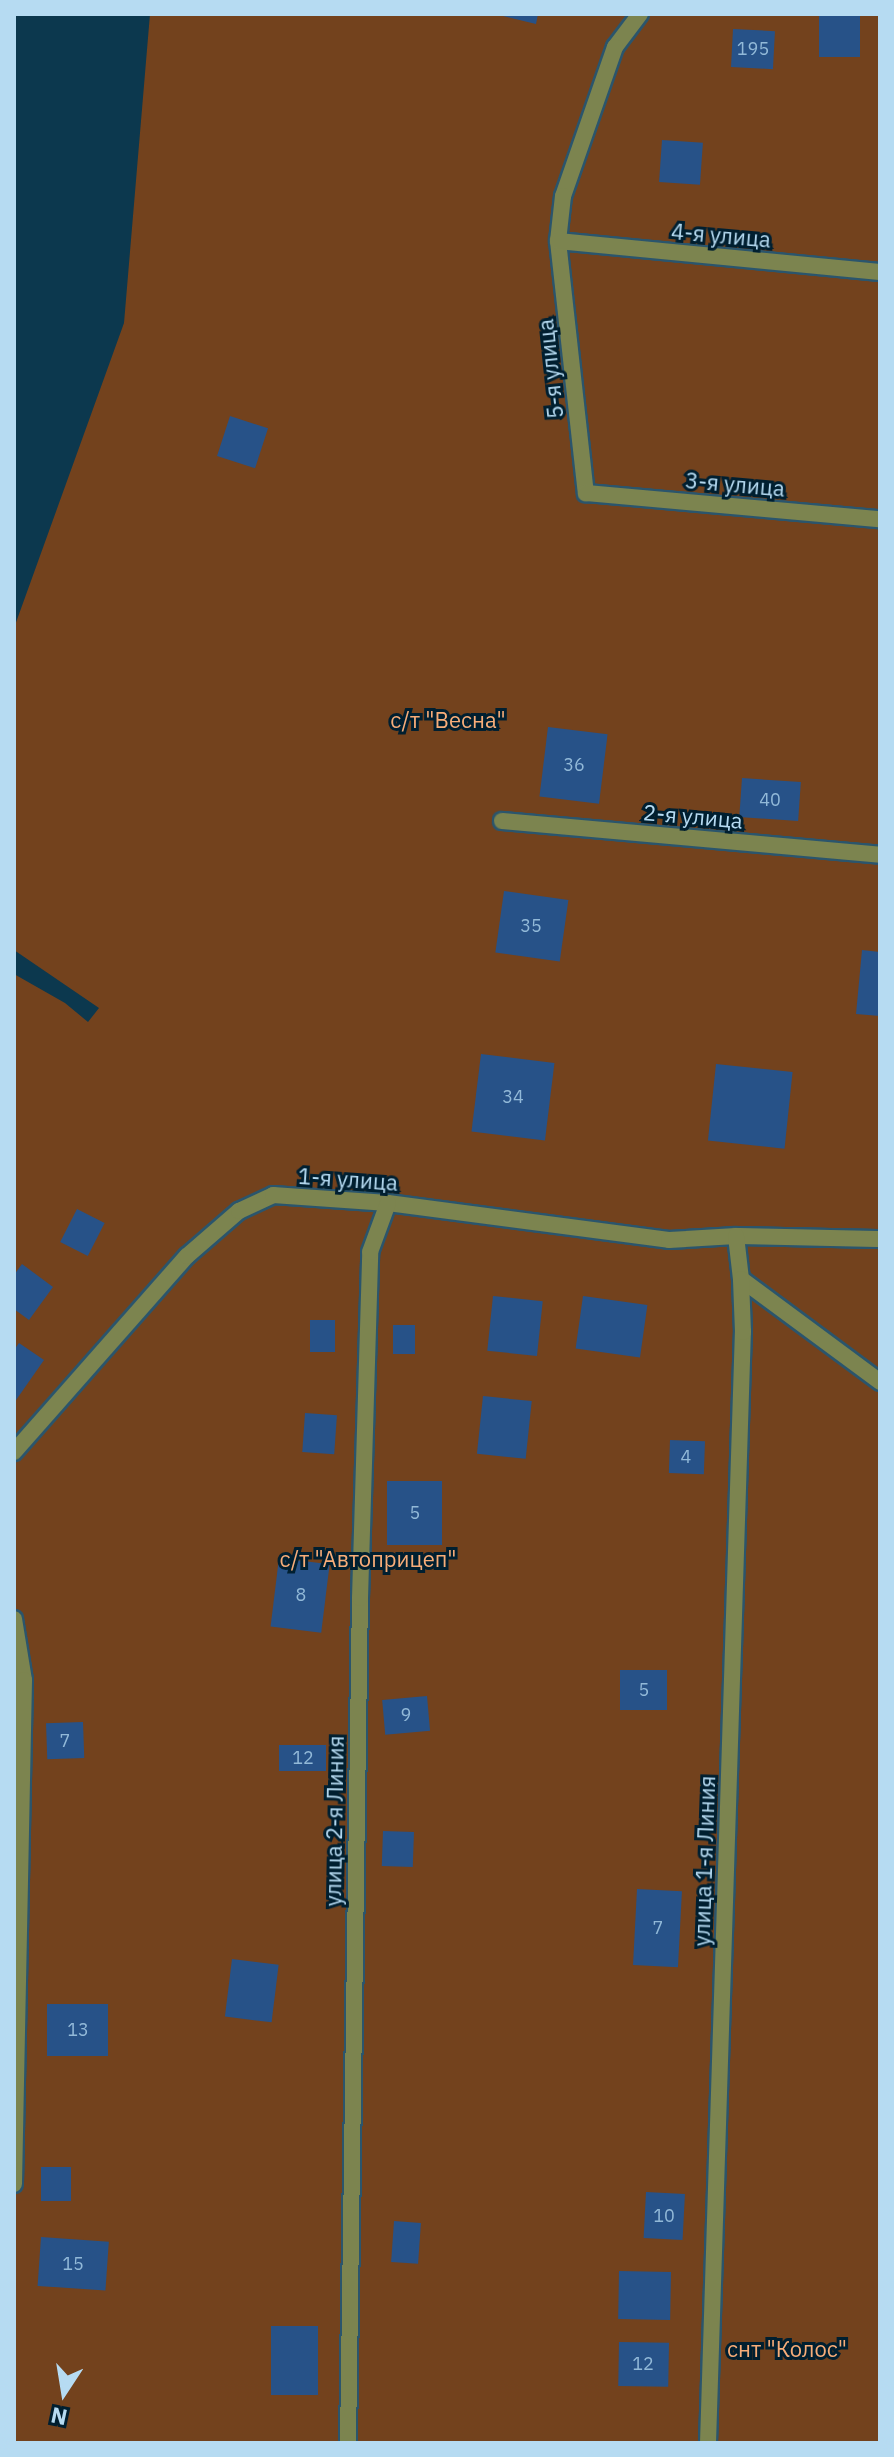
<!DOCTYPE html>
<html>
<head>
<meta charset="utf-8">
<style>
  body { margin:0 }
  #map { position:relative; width:894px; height:2457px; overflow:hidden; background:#0c384e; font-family:"IBM Plex Sans",sans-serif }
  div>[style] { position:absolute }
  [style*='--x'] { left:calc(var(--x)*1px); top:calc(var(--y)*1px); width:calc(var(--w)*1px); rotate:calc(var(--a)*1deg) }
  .green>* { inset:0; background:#73421d }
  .building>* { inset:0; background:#275288; transform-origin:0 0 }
  .roads { filter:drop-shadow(2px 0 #2b556c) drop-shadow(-2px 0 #2b556c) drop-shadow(0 2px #2b556c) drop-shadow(0 -2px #2b556c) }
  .street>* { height:16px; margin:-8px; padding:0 8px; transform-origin:8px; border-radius:8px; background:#7c844f }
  span { translate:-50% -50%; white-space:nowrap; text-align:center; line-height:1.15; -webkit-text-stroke:6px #001f30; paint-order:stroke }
  .number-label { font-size:18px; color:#92b9d8 }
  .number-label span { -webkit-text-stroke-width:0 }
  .street-label { font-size:22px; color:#b6dbf2 }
  .park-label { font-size:22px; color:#f7ad79 }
  .frame { position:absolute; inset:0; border:16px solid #b6dbf2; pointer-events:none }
  .north { position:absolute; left:24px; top:2353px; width:80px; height:80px; -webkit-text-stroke:6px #001f30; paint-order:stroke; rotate:192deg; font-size:22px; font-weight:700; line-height:32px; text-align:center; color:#b6dbf2 }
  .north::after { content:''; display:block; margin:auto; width:28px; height:36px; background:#b6dbf2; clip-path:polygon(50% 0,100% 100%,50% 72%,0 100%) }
</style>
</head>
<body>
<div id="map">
  <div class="green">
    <i style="clip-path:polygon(150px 14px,880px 14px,880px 2443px,14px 2443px,14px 974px,65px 1003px,88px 1022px,99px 1008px,14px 950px,14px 628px,124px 323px)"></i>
  </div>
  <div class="building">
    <i style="clip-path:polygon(495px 14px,538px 14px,536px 24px)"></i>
    <i style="left:819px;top:14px;width:41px;height:43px"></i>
    <i style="left:733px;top:29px;width:42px;height:38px;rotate:3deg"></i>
    <i style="left:662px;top:140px;width:41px;height:42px;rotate:4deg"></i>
    <i style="left:230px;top:416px;width:40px;height:42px;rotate:18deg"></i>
    <i style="left:548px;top:727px;width:60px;height:70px;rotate:7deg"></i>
    <i style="left:742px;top:778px;width:59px;height:39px;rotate:4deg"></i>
    <i style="left:504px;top:891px;width:65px;height:62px;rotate:8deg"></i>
    <i style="clip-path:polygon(862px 950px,880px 952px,880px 1016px,856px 1014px)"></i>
    <i style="left:481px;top:1054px;width:74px;height:78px;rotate:7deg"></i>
    <i style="left:716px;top:1064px;width:77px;height:77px;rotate:6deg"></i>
    <i style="left:77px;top:1209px;width:31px;height:37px;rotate:27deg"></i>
    <i style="clip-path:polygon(22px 1264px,53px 1287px,29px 1320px,14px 1309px,14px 1275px)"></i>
    <i style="left:493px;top:1296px;width:50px;height:55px;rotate:6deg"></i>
    <i style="left:583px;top:1296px;width:65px;height:53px;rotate:8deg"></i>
    <i style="left:310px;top:1320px;width:25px;height:32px"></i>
    <i style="left:393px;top:1325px;width:22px;height:29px"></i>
    <i style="clip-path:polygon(19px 1343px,44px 1360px,14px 1403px,14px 1350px)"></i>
    <i style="left:483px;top:1396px;width:49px;height:58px;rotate:6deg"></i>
    <i style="left:305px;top:1413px;width:32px;height:39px;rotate:4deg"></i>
    <i style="left:670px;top:1440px;width:35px;height:33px;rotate:2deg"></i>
    <i style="left:387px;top:1481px;width:55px;height:64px"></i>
    <i style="left:279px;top:1558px;width:51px;height:69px;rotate:7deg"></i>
    <i style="left:620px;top:1670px;width:47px;height:40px"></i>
    <i style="left:427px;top:1696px;width:35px;height:45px;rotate:85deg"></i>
    <i style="left:83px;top:1722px;width:36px;height:37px;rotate:88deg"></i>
    <i style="left:279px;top:1745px;width:47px;height:26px"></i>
    <i style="left:383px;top:1831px;width:31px;height:35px;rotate:2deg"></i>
    <i style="left:637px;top:1889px;width:45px;height:76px;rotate:3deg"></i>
    <i style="left:232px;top:1959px;width:47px;height:58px;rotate:7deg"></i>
    <i style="left:47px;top:2004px;width:61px;height:52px"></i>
    <i style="left:71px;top:2167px;width:34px;height:30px;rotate:90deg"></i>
    <i style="left:646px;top:2192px;width:39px;height:46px;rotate:3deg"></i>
    <i style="left:394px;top:2221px;width:27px;height:41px;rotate:4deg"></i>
    <i style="left:41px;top:2237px;width:68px;height:49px;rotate:4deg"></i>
    <i style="left:619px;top:2271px;width:52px;height:48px;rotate:1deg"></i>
    <i style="left:271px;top:2326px;width:47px;height:69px"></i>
    <i style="left:619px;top:2342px;width:50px;height:44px;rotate:1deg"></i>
  </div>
  <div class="roads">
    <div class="street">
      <i style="--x:640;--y:14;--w:41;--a:127.1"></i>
      <i style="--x:615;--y:47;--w:158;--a:109.2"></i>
      <i style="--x:563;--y:196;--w:45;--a:96.3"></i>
      <i style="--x:558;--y:241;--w:254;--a:83.7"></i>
      <i style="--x:586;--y:493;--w:295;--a:5.1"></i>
      <i style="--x:558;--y:241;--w:323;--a:5.5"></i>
      <i style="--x:502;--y:821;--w:380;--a:5.1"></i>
      <i style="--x:736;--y:1236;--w:144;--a:1.2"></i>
      <i style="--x:14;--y:1452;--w:261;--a:-48.6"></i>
      <i style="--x:187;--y:1256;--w:69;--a:-40.9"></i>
      <i style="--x:239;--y:1211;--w:38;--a:-25"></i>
      <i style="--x:273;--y:1195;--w:115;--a:4"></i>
      <i style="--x:388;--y:1203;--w:283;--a:7.5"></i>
      <i style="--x:669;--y:1240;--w:67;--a:-3.4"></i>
      <i style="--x:736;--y:1236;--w:43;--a:83.4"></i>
      <i style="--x:741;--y:1279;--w:173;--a:36.5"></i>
      <i style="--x:14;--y:1619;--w:62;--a:80.7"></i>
      <i style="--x:24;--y:1680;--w:504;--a:91.14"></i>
      <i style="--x:348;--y:2443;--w:845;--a:-89.19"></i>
      <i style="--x:360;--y:1598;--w:346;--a:-88.3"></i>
      <i style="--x:370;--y:1252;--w:52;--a:-69.8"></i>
      <i style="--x:708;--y:2443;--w:1112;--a:-88.2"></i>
      <i style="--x:743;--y:1332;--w:53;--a:-92.2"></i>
    </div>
  </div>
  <div class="number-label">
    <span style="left:753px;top:49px">195</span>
    <span style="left:574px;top:765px">36</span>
    <span style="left:770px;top:800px">40</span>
    <span style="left:531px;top:926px">35</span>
    <span style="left:513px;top:1097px">34</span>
    <span style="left:686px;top:1457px">4</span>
    <span style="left:415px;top:1513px">5</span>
    <span style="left:301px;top:1595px">8</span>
    <span style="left:644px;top:1690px">5</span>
    <span style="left:406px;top:1715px">9</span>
    <span style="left:65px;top:1741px">7</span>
    <span style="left:303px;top:1758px">12</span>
    <span style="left:658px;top:1928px">7</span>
    <span style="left:78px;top:2030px">13</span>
    <span style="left:664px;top:2216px">10</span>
    <span style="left:73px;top:2264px">15</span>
    <span style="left:643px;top:2364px">12</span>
  </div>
  <div class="street-label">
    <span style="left:721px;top:235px;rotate:5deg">4-я улица</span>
    <span style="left:550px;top:369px;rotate:-96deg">5-я улица</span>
    <span style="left:735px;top:484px;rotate:5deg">3-я улица</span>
    <span style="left:693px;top:816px;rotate:5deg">2-я улица</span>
    <span style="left:348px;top:1179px;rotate:4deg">1-я улица</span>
    <span style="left:334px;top:1821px;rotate:-89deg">улица 2-я Линия</span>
    <span style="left:704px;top:1861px;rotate:-88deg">улица 1-я Линия</span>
  </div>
  <div class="park-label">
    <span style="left:448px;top:720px">с/т "Весна"</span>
    <span style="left:368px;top:1559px">с/т "Автоприцеп"</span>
    <span style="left:787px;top:2349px">снт "Колос"</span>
  </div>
  <div class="frame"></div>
  <div class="north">N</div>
</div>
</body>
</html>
